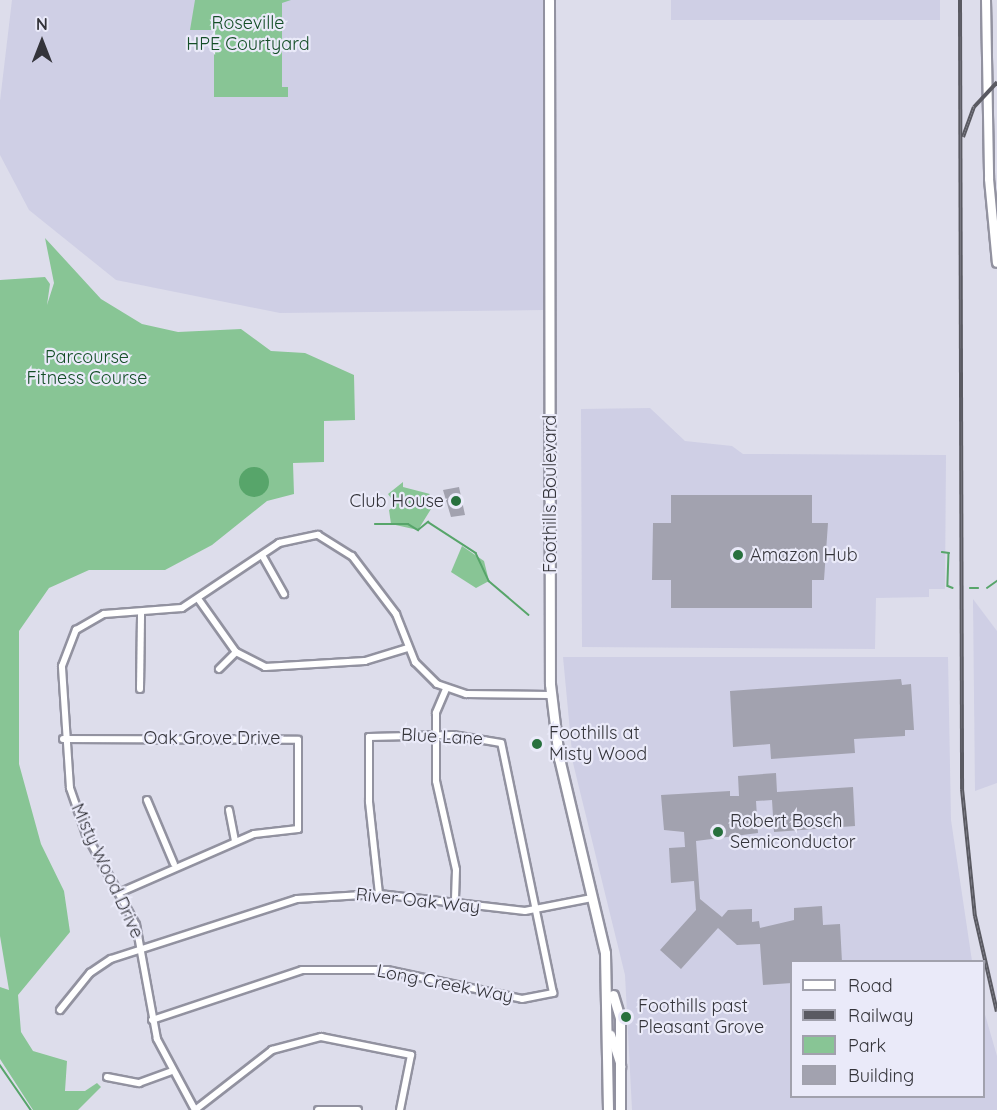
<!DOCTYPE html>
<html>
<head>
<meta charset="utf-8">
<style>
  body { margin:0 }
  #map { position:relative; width:997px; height:1110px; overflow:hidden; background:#ddddeb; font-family:Quicksand,sans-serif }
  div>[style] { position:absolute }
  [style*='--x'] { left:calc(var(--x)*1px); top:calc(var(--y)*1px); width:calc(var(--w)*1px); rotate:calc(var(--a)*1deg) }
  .built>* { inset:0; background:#cfcfe5; transform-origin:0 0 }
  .green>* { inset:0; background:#88c595 }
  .water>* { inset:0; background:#57a56a }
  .round { border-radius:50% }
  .stream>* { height:1.5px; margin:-0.75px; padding:0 0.75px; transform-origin:0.75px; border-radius:0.75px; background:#57a56a }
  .building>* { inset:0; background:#a2a2af }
  .roads { filter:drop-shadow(2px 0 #9292a0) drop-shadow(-2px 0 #9292a0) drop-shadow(0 2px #9292a0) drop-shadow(0 -2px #9292a0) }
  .street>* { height:6px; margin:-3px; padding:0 3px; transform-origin:3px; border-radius:3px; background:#fff }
  .secondary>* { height:8px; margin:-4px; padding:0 4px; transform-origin:4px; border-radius:4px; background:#fff }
  .primary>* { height:9px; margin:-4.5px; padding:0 4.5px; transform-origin:4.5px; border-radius:4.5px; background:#fff }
  .rail>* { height:4px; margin-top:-2px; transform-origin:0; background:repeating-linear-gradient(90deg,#eaeaf9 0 4.5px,#5a5a62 0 9px); box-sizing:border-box; border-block:2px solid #5a5a62 }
  .dots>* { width:16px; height:16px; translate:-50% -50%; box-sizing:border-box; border:3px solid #eaeaf9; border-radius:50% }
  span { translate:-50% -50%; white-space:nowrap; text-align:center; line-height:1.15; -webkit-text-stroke:4.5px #eaeaf9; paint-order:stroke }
  .park-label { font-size:18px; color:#144e27 }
  .street-label { font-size:18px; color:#34343a }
  .poi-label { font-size:18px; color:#34343a }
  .right { translate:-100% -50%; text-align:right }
  .left { translate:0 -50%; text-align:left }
  .legend { position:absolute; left:790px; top:960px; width:195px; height:138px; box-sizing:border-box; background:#eaeaf9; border:2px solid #a1a1ad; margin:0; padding:8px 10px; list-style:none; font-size:18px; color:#34343a }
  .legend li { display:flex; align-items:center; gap:12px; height:30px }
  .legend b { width:30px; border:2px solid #a1a1ad }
  .north { position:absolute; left:12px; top:12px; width:60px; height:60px; -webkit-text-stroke:4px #eaeaf9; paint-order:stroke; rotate:0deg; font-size:16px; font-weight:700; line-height:24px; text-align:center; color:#34343a }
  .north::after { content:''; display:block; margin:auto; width:21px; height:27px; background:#34343a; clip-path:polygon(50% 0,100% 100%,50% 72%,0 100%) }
</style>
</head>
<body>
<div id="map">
  <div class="built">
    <i style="clip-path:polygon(12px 0,544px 0,543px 310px,280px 313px,116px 280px,29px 210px,0 155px,0 101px)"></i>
    <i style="left:671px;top:0;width:269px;height:20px"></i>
    <i style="clip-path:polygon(650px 408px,685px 441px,732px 446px,743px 454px,946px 455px,945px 589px,929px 589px,929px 597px,876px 598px,875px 649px,582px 647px,581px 409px)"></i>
    <i style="clip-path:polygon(973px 599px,997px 631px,997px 783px,975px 791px)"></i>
    <i style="clip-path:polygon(563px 657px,948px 657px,951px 820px,972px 961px,792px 962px,792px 1096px,984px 1096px,984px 1011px,997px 1056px,997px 1110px,632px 1110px,625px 975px,573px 763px)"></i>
  </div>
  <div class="green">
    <i style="clip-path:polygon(195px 0,291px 0,282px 3px,282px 87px,288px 87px,288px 97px,214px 97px,214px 30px,190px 30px)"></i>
    <i style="clip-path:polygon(45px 238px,101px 299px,142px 324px,178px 332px,241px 329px,271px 351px,305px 353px,354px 375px,355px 420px,324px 421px,324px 462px,293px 463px,294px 494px,267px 501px,212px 545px,165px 570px,89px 570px,49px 588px,19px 631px,19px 764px,41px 844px,64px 891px,70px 932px,18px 995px,21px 1032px,33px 1051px,67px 1061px,65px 1091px,85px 1091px,97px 1083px,101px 1087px,78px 1110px,33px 1110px,0 1059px,0 987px,9px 990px,0 936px,0 280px,45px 277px,50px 284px,47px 305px,54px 283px)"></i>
    <i style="clip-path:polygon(403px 482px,403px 487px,430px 494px,426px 500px,431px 509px,418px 530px,391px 524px,389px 510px,396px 505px,388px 494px)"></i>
    <i style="clip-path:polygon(462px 546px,484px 561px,489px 581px,476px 588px,451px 572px)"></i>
  </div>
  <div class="water">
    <i class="round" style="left:239px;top:467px;width:30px;height:30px"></i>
  </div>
  <div class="stream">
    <i style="--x:375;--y:524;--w:33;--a:0"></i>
    <i style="--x:408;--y:524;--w:12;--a:31"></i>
    <i style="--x:418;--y:530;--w:13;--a:-39"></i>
    <i style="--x:428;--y:522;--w:57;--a:32.9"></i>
    <i style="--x:476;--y:553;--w:31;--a:65"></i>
    <i style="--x:489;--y:581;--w:52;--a:40.4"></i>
    <i style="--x:942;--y:552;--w:7;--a:8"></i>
    <i style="--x:949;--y:553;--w:33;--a:92"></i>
    <i style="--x:948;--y:586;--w:5;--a:22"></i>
    <i style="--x:970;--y:588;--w:8;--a:0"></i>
    <i style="--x:987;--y:588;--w:12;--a:-35"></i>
    <i style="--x:0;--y:1065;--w:55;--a:55.4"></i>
  </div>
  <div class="building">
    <i style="clip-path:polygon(459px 487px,465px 515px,451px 517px,443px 490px)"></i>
    <i style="clip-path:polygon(671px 495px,812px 495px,812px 523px,828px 523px,824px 580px,812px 580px,812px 608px,671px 608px,671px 580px,652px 580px,653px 523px,671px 523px)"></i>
    <i style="clip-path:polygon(901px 679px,902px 685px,911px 684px,914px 730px,905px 730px,905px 736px,854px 739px,855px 753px,771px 759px,770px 744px,733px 747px,730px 691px)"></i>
    <i style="clip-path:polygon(776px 773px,777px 792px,853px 787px,855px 826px,774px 832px,772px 800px,756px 801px,758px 833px,696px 841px,700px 899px,722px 917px,728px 910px,752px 909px,752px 922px,759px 921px,760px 928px,794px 920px,794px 908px,822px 906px,823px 925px,840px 924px,842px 962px,792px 962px,792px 983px,763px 985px,760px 944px,737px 945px,718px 928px,681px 969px,660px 950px,696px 910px,694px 881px,671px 883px,669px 848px,685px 847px,684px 832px,664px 830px,661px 795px,730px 791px,730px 796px,739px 796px,738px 776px)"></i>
  </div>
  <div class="roads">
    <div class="street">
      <i style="--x:262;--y:555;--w:45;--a:60.6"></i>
      <i style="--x:199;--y:600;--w:64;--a:54.6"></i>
      <i style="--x:236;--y:652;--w:33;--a:27"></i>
      <i style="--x:265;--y:667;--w:100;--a:-3.4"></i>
      <i style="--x:365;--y:661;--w:45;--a:-16.8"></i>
      <i style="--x:219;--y:669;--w:24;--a:-45"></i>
      <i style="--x:140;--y:689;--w:76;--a:-89.2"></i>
      <i style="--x:446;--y:689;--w:26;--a:113"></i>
      <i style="--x:436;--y:713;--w:68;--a:90"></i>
      <i style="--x:436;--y:781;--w:91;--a:77.3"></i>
      <i style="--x:456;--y:870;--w:33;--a:92"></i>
      <i style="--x:63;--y:739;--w:235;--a:0.2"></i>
      <i style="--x:298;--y:740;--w:89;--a:90"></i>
      <i style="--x:298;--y:829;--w:44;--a:173.5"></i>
      <i style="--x:254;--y:834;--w:145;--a:156.4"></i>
      <i style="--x:147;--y:800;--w:69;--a:67.1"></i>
      <i style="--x:229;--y:810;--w:32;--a:79"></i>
      <i style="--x:60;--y:1010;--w:48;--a:-51"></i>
      <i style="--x:90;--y:973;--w:25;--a:-34"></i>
      <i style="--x:111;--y:959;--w:195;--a:-17.9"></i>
      <i style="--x:297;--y:899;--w:82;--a:-3.5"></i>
      <i style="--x:379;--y:894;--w:147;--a:6.6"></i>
      <i style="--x:525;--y:911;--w:68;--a:-11"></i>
      <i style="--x:152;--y:1020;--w:158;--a:-18.4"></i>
      <i style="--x:302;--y:970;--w:85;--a:0"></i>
      <i style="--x:387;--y:970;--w:138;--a:12.1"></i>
      <i style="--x:522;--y:999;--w:32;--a:-11"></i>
      <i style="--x:553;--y:993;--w:255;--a:-101.7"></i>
      <i style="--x:501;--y:743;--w:49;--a:-170.5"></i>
      <i style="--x:453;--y:735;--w:84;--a:178.6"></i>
      <i style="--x:369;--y:737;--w:65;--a:90"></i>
      <i style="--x:369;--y:802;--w:93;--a:83.8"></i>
      <i style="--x:107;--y:1077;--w:33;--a:11"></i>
      <i style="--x:139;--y:1083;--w:33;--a:-20"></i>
      <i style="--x:195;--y:1110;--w:81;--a:-118.2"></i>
      <i style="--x:157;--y:1039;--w:116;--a:-100.4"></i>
      <i style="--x:136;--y:925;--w:104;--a:-118.8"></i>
      <i style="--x:86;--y:834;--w:49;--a:-109.2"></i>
      <i style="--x:70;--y:788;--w:122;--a:-93.8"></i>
      <i style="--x:62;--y:666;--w:39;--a:-69"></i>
      <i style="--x:76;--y:630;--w:32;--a:-30"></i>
      <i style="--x:104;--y:614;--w:78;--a:-4.4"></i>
      <i style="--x:182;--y:608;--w:117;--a:-33.8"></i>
      <i style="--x:279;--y:543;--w:40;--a:-12"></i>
      <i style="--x:318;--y:535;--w:40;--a:32"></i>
      <i style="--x:352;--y:556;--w:73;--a:52.8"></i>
      <i style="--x:396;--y:614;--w:52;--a:68.4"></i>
      <i style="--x:415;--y:662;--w:31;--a:45"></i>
      <i style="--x:437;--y:684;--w:31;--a:19"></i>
      <i style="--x:466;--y:694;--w:84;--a:0.7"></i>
      <i style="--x:195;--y:1110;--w:98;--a:-37.9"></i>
      <i style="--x:272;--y:1050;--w:51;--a:-14.9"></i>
      <i style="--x:321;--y:1037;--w:92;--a:11.3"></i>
      <i style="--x:411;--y:1055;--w:56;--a:101.3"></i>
      <i style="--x:318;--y:1110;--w:40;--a:0"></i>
    </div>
    <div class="secondary">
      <i style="--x:986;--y:0;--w:179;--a:89"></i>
      <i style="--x:989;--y:179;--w:84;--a:84.6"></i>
      <i style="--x:611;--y:1035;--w:33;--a:72"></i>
    </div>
    <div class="primary">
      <i style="--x:549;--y:0;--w:684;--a:89.92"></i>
      <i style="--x:550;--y:684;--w:75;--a:83.1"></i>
      <i style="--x:559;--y:758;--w:200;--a:76.7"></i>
      <i style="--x:605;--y:953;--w:157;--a:88.9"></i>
      <i style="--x:613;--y:995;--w:24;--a:73"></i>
      <i style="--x:620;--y:1018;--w:92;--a:90"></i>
    </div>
  </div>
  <div class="rail">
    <i style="--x:960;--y:0;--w:789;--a:89.85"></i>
    <i style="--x:962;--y:789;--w:128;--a:84.2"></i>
    <i style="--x:975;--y:916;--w:98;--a:77.1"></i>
    <i style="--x:963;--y:137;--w:32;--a:-70"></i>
    <i style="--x:974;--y:107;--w:34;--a:-47"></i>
  </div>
  <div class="dots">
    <i style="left:456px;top:501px;background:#27703d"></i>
    <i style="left:738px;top:555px;background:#27703d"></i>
    <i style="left:537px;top:744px;background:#27703d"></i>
    <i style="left:718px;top:832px;background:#27703d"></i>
    <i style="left:626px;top:1017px;background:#27703d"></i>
  </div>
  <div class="park-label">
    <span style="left:248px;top:34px">Roseville<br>HPE Courtyard</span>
    <span style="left:87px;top:368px">Parcourse<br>Fitness Course</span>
  </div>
  <div class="street-label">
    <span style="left:550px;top:494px;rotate:-90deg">Foothills Boulevard</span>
    <span style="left:442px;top:737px;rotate:3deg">Blue Lane</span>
    <span style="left:212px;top:738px">Oak Grove Drive</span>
    <span style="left:107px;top:871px;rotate:65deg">Misty Wood Drive</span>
    <span style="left:418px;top:901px;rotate:6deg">River Oak Way</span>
    <span style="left:445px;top:984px;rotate:11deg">Long Creek Way</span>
  </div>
  <div class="poi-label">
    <span class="right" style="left:444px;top:501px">Club House</span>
    <span class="left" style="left:750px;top:555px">Amazon Hub</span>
    <span class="left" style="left:549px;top:744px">Foothills at<br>Misty Wood</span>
    <span class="left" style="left:730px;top:832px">Robert Bosch<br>Semiconductor</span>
    <span class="left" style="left:638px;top:1017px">Foothills past<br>Pleasant Grove</span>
  </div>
  <ul class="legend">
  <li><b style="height:8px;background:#fff"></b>Road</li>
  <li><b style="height:8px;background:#5a5a62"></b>Railway</li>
  <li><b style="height:16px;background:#88c595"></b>Park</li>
  <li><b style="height:16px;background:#a2a2af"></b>Building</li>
  </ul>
  <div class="north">N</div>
</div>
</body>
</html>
